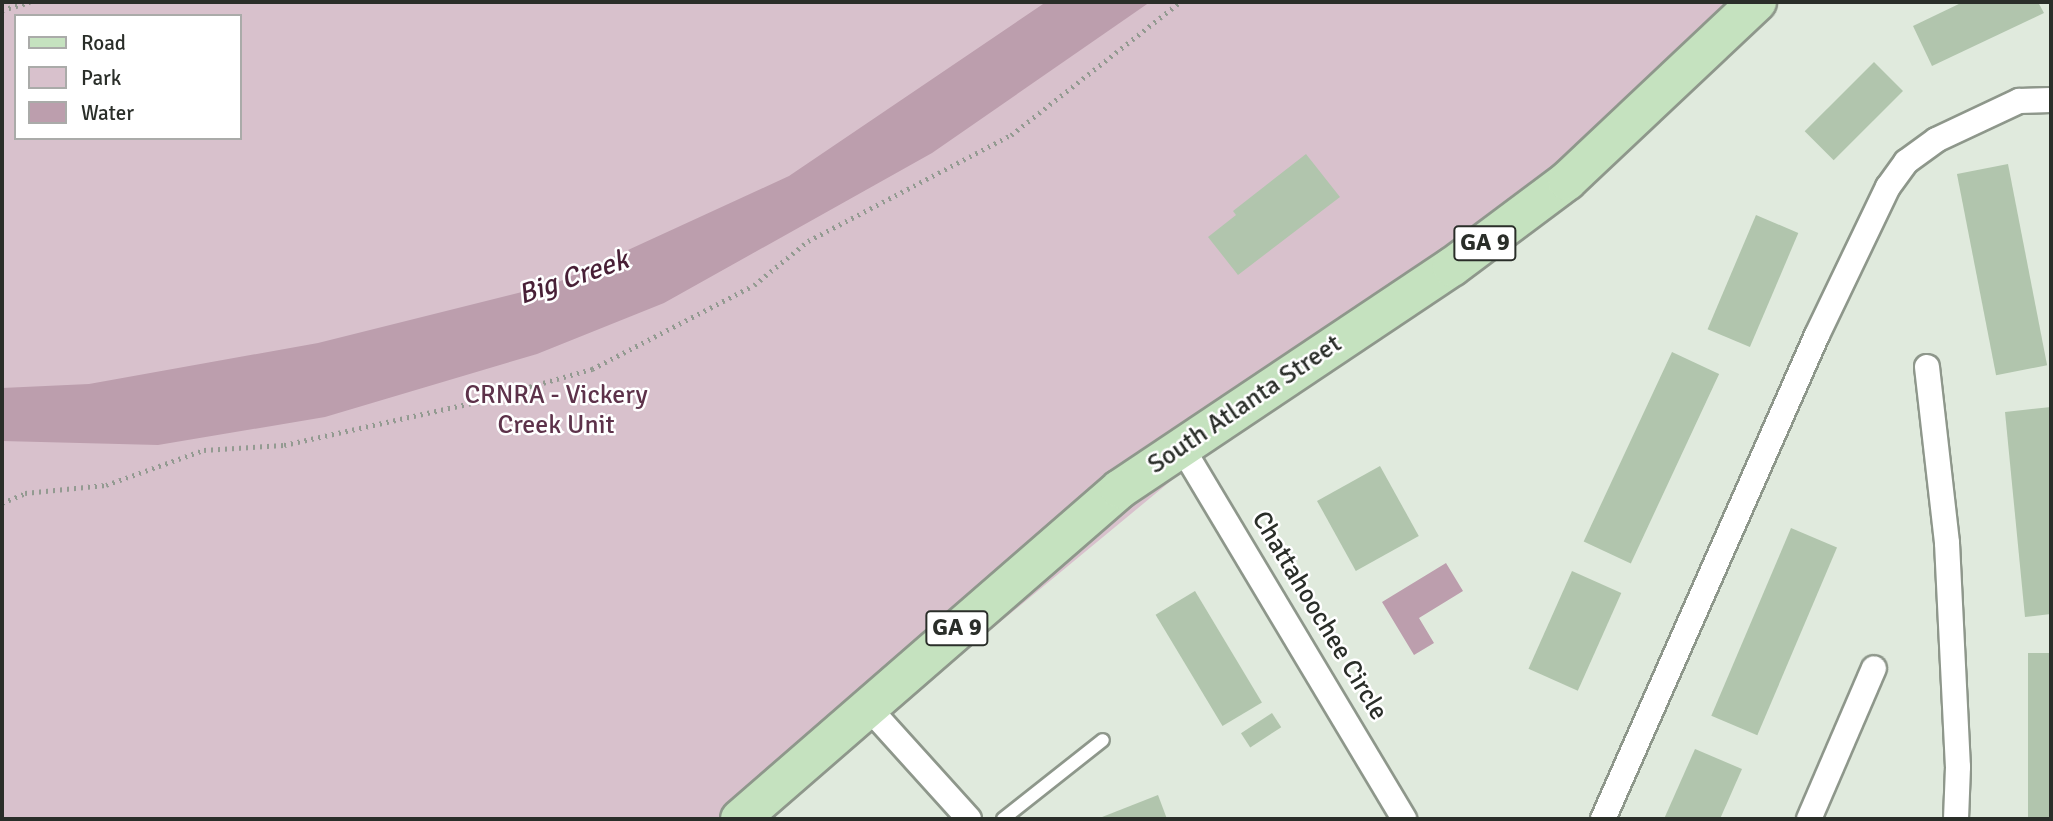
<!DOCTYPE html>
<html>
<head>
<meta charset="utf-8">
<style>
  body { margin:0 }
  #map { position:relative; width:2053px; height:821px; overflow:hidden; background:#e0eadd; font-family:Signika,sans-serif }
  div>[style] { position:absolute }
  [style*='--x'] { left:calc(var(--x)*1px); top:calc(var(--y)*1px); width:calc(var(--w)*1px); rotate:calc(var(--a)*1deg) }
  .green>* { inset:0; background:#d8c1cc }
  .water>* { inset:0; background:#bc9ead }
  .building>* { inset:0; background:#b1c5ad; transform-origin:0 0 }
  .path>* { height:4.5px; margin-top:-2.25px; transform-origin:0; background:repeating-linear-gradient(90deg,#939a91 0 2px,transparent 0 7px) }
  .roads { filter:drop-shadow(2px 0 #8e978b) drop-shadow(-2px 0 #8e978b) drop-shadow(0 2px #8e978b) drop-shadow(0 -2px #8e978b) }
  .service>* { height:12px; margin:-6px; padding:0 6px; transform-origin:6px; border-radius:6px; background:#fff }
  .minor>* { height:24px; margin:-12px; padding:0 12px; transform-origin:12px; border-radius:12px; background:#fff }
  .primary>* { height:38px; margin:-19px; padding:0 19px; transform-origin:19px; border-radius:19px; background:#c5e2bf }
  span { translate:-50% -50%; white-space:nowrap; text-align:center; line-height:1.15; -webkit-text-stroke:5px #fff; paint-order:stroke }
  .shield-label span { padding:2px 5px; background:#fff; border:2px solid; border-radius:5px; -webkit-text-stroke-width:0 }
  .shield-label { font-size:24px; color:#2a2e29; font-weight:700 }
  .park-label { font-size:26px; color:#5d324a }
  .street-label { font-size:26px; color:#2a2e29 }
  .water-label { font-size:28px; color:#481f36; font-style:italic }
  .frame { position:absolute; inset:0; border:4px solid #2a2e29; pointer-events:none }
  .legend { position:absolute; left:14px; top:14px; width:228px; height:126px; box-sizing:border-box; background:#fff; border:2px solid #aaaba9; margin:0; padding:9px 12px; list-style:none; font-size:21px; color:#2a2e29 }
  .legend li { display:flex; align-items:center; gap:14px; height:35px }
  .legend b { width:35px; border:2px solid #aaaba9 }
</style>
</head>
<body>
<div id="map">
  <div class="green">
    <i style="clip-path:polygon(evenodd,2px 2px,1750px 2px,762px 819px,2px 819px,2px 2px,16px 16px,240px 16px,240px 138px,16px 138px,16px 16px)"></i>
  </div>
  <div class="water">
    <i style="clip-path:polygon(1046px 2px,1150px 2px,932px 153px,664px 303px,537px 354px,325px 417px,158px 445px,2px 441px,2px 388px,89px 384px,318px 343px,554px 284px,789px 176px)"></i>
    <i style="clip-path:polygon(1446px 563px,1463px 591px,1419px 618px,1434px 643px,1414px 655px,1382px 602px)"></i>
  </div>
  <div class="building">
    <i style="clip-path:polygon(1963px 2px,2038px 2px,2044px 13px,1932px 66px,1913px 26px)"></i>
    <i style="left:1874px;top:62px;width:41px;height:98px;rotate:45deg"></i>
    <i style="clip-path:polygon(1306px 154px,1340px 197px,1238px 275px,1208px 237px,1236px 215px,1233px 211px)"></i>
    <i style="left:2008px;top:164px;width:205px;height:52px;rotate:79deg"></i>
    <i style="left:1756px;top:215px;width:46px;height:124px;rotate:23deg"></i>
    <i style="left:1672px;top:352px;width:52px;height:209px;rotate:25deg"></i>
    <i style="clip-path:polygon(2051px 407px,2051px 614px,2025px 617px,2005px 412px)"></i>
    <i style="left:1380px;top:466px;width:80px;height:72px;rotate:61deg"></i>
    <i style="left:1791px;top:528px;width:50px;height:204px;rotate:23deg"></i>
    <i style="left:1572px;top:571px;width:54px;height:107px;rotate:24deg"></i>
    <i style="left:1195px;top:591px;width:130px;height:46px;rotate:59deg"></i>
    <i style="left:2051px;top:653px;width:165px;height:23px;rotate:90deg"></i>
    <i style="left:1272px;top:713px;width:17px;height:37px;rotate:57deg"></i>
    <i style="clip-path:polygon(1695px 749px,1742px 769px,1720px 819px,1664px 819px)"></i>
    <i style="clip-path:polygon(1158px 795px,1167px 819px,1097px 819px)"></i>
  </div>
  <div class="path">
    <i style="--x:2;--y:10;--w:29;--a:-16"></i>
    <i style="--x:2;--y:503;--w:25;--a:-23"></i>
    <i style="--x:25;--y:493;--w:81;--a:-5.6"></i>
    <i style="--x:106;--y:485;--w:104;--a:-19.7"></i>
    <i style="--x:204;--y:450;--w:80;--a:-3.6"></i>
    <i style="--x:284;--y:445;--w:197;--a:-12.6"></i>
    <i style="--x:476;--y:402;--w:121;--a:-15.9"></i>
    <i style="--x:592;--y:369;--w:182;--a:-27.4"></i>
    <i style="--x:754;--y:285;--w:70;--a:-39.2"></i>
    <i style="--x:808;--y:241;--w:229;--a:-27.6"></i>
    <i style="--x:1011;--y:135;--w:215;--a:-38.2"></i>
  </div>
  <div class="roads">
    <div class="service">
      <i style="--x:1003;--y:819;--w:127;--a:-38.3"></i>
    </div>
    <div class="minor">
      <i style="--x:1927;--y:367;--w:177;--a:83.5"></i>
      <i style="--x:1947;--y:543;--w:224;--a:87.2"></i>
      <i style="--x:1958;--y:767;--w:52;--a:92.2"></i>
      <i style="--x:1181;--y:446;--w:435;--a:59.1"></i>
      <i style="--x:867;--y:706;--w:152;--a:47.9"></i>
      <i style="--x:1603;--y:819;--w:529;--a:-66.15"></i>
      <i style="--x:1817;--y:335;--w:164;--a:-64.4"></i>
      <i style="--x:1888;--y:187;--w:31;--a:-54"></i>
      <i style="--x:1906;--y:162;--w:37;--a:-36"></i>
      <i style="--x:1936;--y:140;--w:92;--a:-25.2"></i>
      <i style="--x:2019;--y:101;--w:32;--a:-2"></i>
      <i style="--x:1809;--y:819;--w:164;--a:-66.7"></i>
    </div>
    <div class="primary">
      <i style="--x:740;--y:819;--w:503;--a:-40.97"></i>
      <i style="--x:1120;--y:489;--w:399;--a:-33.8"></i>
      <i style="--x:1452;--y:267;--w:144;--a:-36.8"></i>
      <i style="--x:1567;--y:181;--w:261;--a:-43.3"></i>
    </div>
  </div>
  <div class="shield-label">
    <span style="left:1485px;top:243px">GA 9</span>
    <span style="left:957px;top:628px">GA 9</span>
  </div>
  <div class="park-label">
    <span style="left:556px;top:411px">CRNRA - Vickery<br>Creek Unit</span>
  </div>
  <div class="street-label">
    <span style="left:1245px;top:405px;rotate:-34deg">South Atlanta Street</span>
    <span style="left:1319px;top:616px;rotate:59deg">Chattahoochee Circle</span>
  </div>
  <div class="water-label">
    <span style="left:573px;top:277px;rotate:-19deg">Big Creek</span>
  </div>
  <div class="frame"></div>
  <ul class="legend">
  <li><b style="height:9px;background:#c5e2bf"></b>Road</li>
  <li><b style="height:19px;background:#d8c1cc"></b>Park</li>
  <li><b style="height:19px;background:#bc9ead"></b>Water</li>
  </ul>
</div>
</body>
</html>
